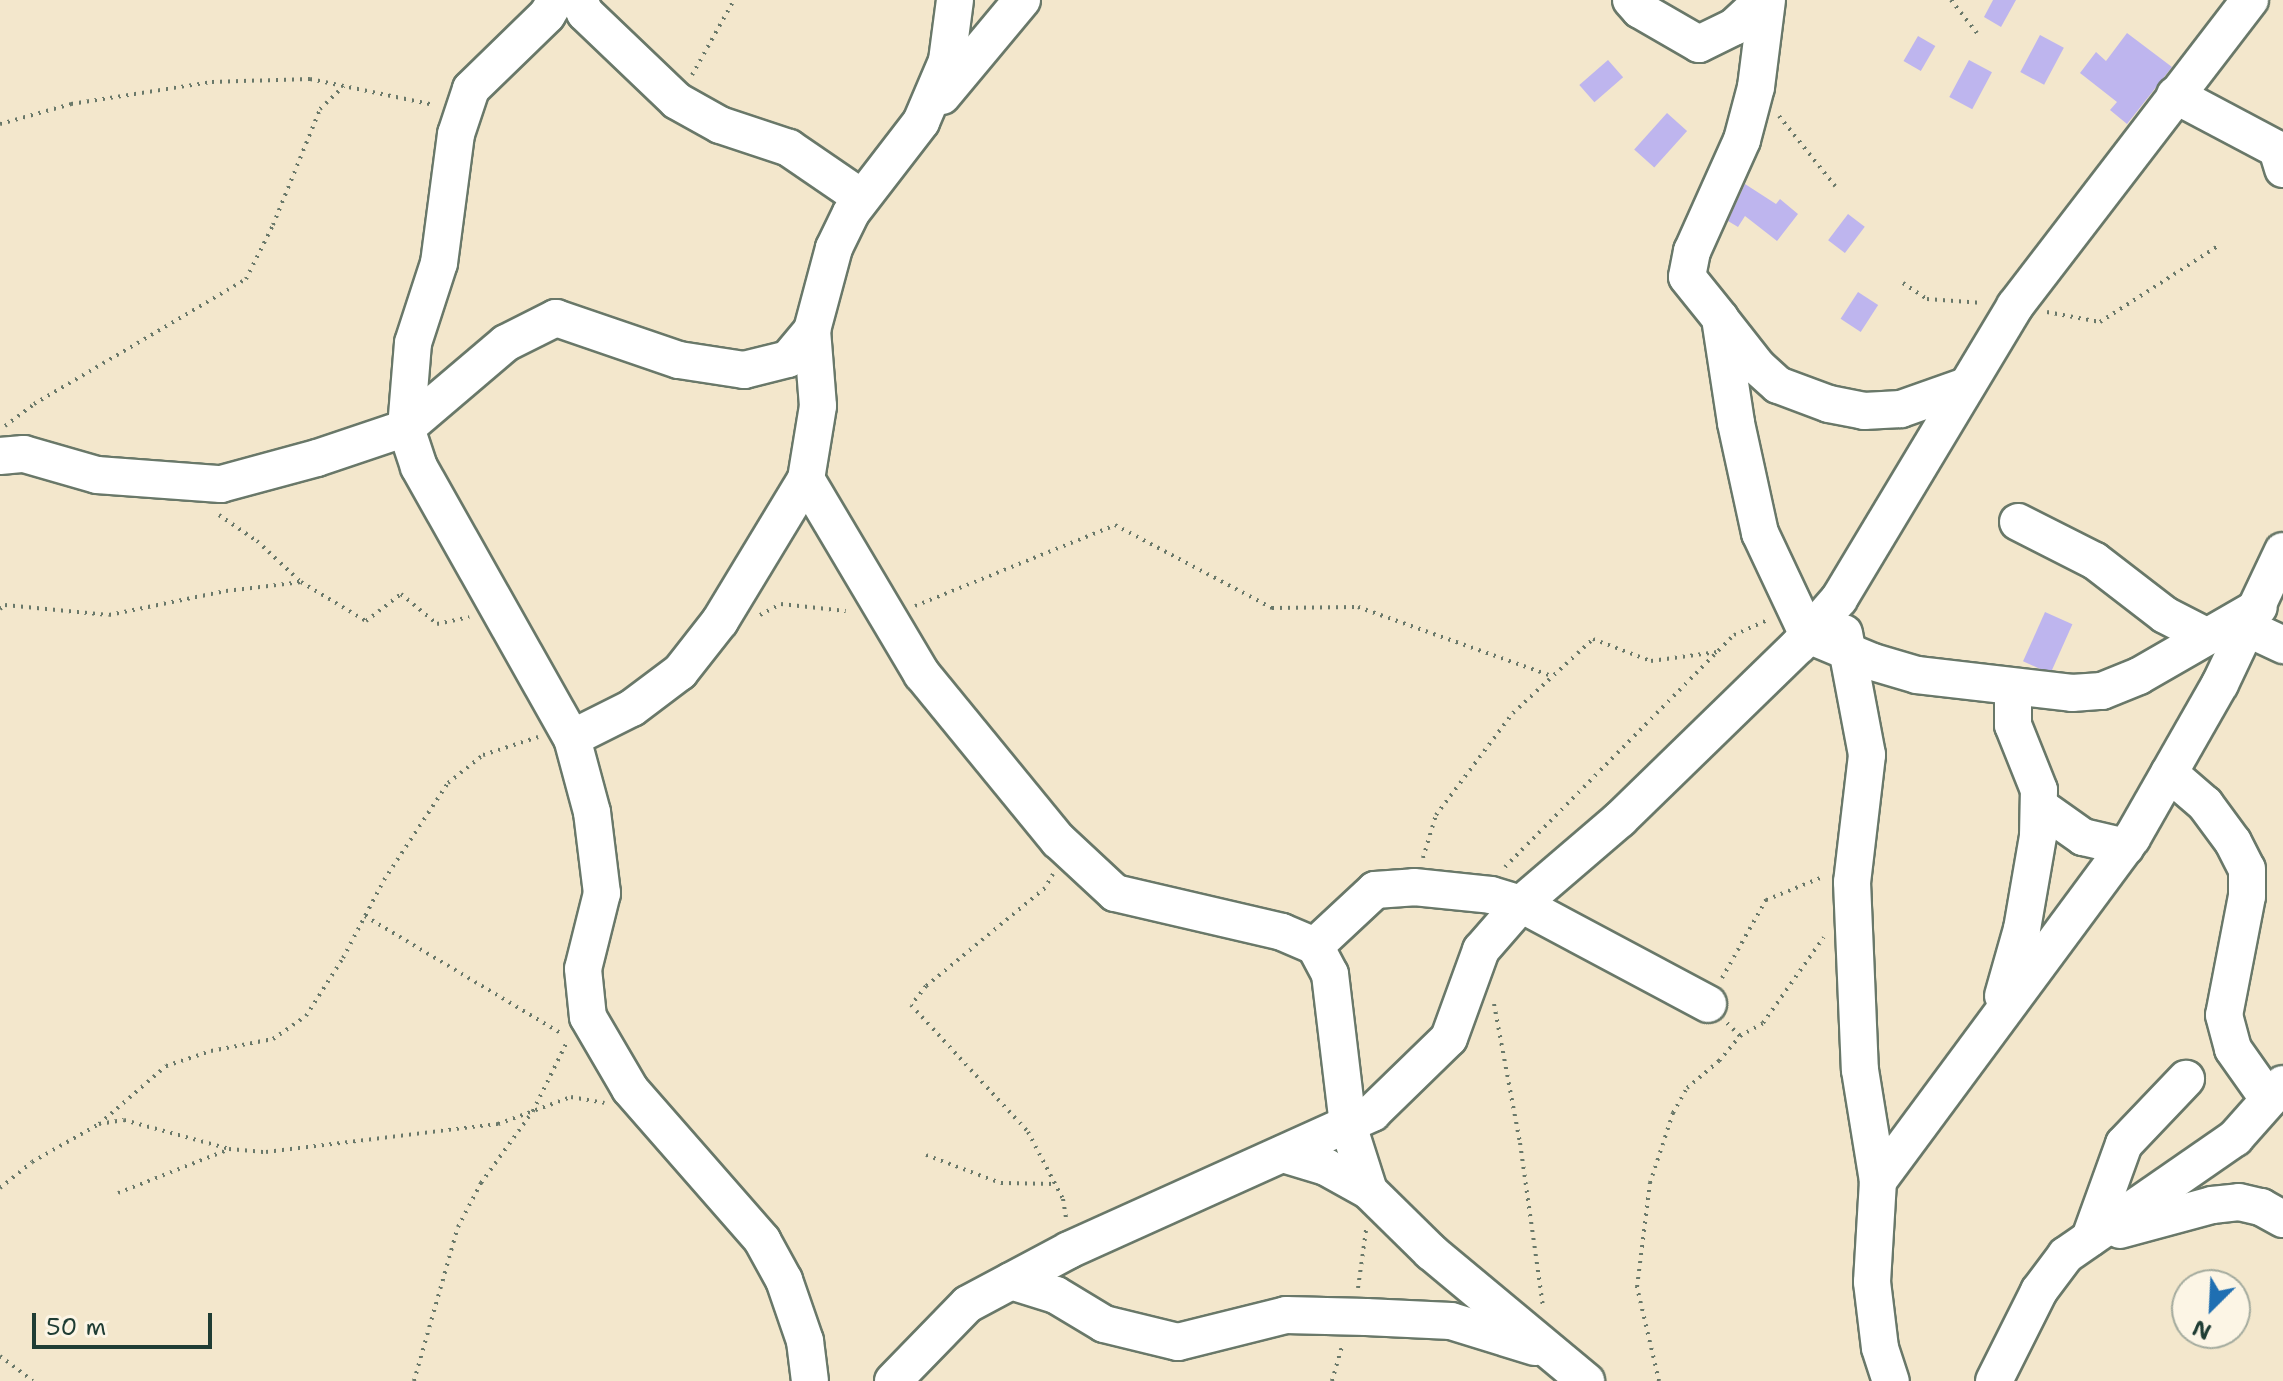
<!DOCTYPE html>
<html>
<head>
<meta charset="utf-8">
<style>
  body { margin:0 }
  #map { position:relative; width:2283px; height:1381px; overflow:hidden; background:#f3e7cc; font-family:"Shantell Sans",sans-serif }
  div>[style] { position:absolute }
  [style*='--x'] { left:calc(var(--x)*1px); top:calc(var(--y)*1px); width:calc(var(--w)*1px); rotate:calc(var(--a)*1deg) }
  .building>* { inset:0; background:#beb5ee; transform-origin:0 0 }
  .path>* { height:4px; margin-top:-2px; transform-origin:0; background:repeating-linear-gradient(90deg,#697869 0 2px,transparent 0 8px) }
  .roads { filter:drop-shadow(2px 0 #697869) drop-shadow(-2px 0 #697869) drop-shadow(0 2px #697869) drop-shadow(0 -2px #697869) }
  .minor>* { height:36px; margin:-18px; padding:0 18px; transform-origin:18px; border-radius:18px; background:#fff }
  span { translate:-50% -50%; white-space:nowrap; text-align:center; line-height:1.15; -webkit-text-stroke:6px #fcf5e5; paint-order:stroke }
  .north { position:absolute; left:2171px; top:1269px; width:80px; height:80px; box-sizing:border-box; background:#fcf5e5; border:2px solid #a4ab9e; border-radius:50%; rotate:204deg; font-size:22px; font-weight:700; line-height:32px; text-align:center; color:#1f3d34 }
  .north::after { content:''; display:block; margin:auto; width:28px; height:36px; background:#1f6fb2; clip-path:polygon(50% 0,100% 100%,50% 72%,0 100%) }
  .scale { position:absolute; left:32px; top:1313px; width:180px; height:36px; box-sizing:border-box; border:4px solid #1f3d34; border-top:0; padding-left:10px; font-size:24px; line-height:28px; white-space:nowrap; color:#1f3d34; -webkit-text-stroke:6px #fcf5e5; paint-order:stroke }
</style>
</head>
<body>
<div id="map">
  <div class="building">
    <i style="clip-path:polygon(1993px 0,2016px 0,2001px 27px,1984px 17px)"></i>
    <i style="clip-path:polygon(2127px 33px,2172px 67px,2127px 124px,2110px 110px,2117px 102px,2080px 73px,2096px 52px,2106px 61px)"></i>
    <i style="left:2040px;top:35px;width:27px;height:42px;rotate:28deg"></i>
    <i style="left:1918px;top:36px;width:20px;height:29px;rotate:30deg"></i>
    <i style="left:1608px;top:60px;width:23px;height:38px;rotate:49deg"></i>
    <i style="left:1969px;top:60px;width:26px;height:42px;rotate:28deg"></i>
    <i style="left:1667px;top:113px;width:27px;height:49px;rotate:42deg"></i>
    <i style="clip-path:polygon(1745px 184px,1776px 204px,1780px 199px,1798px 214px,1777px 241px,1745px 216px,1738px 227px,1728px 221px)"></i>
    <i style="left:1848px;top:214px;width:21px;height:33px;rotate:37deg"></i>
    <i style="left:1858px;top:292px;width:24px;height:32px;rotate:33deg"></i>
    <i style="left:2045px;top:612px;width:30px;height:54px;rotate:24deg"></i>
  </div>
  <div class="path">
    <i style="--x:1951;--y:0;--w:42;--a:51.8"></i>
    <i style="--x:692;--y:75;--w:86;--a:-60.8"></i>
    <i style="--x:1779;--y:116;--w:90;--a:51.3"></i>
    <i style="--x:0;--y:124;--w:74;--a:-15.7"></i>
    <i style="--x:71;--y:104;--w:143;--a:-8.9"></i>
    <i style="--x:212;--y:82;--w:98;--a:-1.8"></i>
    <i style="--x:310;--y:79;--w:127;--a:11.8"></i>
    <i style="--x:1903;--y:283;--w:29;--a:34"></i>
    <i style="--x:1927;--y:299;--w:56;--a:4.1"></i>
    <i style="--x:2047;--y:312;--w:54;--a:10.7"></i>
    <i style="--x:2100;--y:322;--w:140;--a:-32.8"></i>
    <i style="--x:5;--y:426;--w:36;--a:-37"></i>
    <i style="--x:34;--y:404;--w:246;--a:-30.5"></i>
    <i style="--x:246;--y:279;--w:60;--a:-63.4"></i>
    <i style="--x:273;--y:225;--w:125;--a:-67.9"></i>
    <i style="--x:320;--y:109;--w:33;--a:-44"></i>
    <i style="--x:219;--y:515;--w:46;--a:34.4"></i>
    <i style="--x:257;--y:541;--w:60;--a:43"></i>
    <i style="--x:915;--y:606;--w:216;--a:-22"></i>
    <i style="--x:1115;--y:525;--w:178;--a:27.9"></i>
    <i style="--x:1272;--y:608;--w:86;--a:-0.7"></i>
    <i style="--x:1358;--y:607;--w:206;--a:19.6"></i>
    <i style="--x:0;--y:609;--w:6;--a:-39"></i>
    <i style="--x:5;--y:605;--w:104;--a:5.5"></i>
    <i style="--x:109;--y:615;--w:119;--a:-11.6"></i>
    <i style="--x:226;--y:591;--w:76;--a:-6.8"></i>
    <i style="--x:301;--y:582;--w:76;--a:31"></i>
    <i style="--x:366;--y:621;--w:44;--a:-37.6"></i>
    <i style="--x:401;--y:594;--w:47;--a:39.8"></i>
    <i style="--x:437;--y:624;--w:33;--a:-12"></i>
    <i style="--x:760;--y:615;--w:24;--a:-28"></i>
    <i style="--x:781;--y:604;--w:65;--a:6.1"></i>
    <i style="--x:1423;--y:858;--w:45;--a:-73.2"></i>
    <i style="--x:1436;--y:815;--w:128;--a:-53"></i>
    <i style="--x:1513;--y:713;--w:109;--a:-42.8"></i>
    <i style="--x:1593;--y:639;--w:62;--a:20.8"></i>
    <i style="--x:1651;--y:661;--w:67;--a:-7.8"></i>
    <i style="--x:1505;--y:867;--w:326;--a:-45.4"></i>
    <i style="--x:1734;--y:635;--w:37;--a:-24"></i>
    <i style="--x:1053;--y:874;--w:16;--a:120"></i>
    <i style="--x:1045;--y:888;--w:154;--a:140.5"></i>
    <i style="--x:926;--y:986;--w:24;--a:128"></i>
    <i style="--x:911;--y:1005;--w:173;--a:47.3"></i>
    <i style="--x:1028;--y:1132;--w:76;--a:62.4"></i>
    <i style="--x:1063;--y:1199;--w:20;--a:81"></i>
    <i style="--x:365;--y:916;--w:230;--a:30.9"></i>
    <i style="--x:1722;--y:978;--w:90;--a:-60.6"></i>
    <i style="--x:1766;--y:900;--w:61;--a:-22"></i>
    <i style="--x:1494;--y:1004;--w:141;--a:79.4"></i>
    <i style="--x:1520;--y:1143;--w:166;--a:82"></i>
    <i style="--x:1727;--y:1023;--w:18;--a:45"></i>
    <i style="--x:99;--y:1124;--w:89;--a:-40.9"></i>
    <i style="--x:166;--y:1066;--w:47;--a:-18.4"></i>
    <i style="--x:211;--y:1051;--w:63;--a:-11"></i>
    <i style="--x:273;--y:1039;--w:40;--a:-34.9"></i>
    <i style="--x:306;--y:1016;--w:69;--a:-57.5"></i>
    <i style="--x:343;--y:958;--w:88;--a:-62.3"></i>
    <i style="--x:384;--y:880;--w:116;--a:-56.6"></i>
    <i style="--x:448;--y:783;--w:45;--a:-38.7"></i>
    <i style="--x:483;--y:755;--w:58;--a:-18.1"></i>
    <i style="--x:926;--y:1155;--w:80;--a:20.5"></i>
    <i style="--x:1001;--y:1183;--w:54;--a:1.1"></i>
    <i style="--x:0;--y:1188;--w:41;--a:-39.1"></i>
    <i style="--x:32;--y:1162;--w:77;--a:-29.6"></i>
    <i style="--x:99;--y:1124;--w:25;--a:-9"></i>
    <i style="--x:124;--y:1120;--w:109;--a:15.4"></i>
    <i style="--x:229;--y:1149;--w:37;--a:5"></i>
    <i style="--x:266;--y:1152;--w:234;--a:-6.9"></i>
    <i style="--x:498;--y:1124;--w:78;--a:-20.3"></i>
    <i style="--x:571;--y:1097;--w:34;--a:10"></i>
    <i style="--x:118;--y:1193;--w:117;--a:-21.5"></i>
    <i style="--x:1358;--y:1288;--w:59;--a:-82.1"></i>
    <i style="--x:0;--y:1356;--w:41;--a:37.1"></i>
    <i style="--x:414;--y:1381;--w:160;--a:-74.1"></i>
    <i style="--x:458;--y:1227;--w:50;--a:-62.4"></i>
    <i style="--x:481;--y:1183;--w:89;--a:-54.2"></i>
    <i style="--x:533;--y:1111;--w:77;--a:-63.8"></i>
    <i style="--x:1332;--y:1381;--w:35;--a:-74"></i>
    <i style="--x:1659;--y:1381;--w:97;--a:-103.2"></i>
    <i style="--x:1637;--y:1287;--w:105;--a:-82.9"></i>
    <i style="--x:1650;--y:1183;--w:74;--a:-71.8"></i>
    <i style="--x:1673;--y:1113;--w:29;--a:-61"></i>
    <i style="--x:1687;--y:1088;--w:42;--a:-40.2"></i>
    <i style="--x:1719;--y:1061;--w:33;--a:-50"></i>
    <i style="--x:1740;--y:1036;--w:26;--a:-29"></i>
    <i style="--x:1763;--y:1023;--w:105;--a:-54.7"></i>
  </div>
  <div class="roads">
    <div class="minor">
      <i style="--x:556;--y:0;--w:17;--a:121"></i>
      <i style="--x:547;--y:15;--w:106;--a:135.8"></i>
      <i style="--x:471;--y:89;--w:47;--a:108.4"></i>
      <i style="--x:456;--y:134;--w:130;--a:97.5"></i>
      <i style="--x:439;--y:263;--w:84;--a:108"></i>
      <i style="--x:413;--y:343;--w:85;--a:94.7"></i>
      <i style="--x:406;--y:428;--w:131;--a:-40.4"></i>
      <i style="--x:506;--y:343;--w:56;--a:-26.6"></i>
      <i style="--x:556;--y:318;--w:130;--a:18.9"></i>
      <i style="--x:679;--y:360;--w:66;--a:8.7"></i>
      <i style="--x:744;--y:370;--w:45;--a:-14"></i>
      <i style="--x:788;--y:359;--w:38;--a:-50"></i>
      <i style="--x:579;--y:0;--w:14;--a:65"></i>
      <i style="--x:585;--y:13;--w:127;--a:43.7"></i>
      <i style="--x:677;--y:101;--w:49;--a:29.2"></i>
      <i style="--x:720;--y:125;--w:73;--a:18.4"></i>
      <i style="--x:789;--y:148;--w:88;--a:34.4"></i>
      <i style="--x:955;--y:0;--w:62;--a:97.5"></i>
      <i style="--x:947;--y:61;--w:66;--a:113.1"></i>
      <i style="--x:921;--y:122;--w:115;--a:127.6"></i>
      <i style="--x:851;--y:213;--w:39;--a:116"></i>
      <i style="--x:834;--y:248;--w:85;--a:105"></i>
      <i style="--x:812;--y:330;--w:76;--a:85.5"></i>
      <i style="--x:818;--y:406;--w:74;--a:99.3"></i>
      <i style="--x:806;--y:479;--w:227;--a:59.3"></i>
      <i style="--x:922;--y:674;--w:215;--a:50.7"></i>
      <i style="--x:1058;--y:840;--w:78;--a:42.9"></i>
      <i style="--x:1115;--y:893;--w:171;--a:13.1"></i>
      <i style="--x:1282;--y:932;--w:36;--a:23"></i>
      <i style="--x:1315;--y:946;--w:32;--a:62"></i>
      <i style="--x:1330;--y:974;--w:152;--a:83.2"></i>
      <i style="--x:1348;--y:1125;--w:69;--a:72.3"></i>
      <i style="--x:1369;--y:1191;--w:87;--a:44.5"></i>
      <i style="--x:1431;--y:1252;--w:202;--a:39.8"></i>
      <i style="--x:1631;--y:0;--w:13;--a:48"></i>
      <i style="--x:1640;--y:10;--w:68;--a:30"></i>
      <i style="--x:1699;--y:44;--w:39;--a:-26"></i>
      <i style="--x:1734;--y:27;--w:40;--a:-43"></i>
      <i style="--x:1767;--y:0;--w:88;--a:97.2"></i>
      <i style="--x:1756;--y:87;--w:55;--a:104.8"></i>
      <i style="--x:1742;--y:140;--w:122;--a:114.2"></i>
      <i style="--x:1692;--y:251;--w:26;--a:101"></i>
      <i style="--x:1687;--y:277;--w:53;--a:51.2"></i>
      <i style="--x:1720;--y:318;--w:106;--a:81.3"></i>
      <i style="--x:1736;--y:423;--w:113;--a:77.7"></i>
      <i style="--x:1760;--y:533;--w:113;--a:64.8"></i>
      <i style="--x:1808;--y:635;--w:70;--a:22.6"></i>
      <i style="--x:1873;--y:662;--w:46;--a:16.5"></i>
      <i style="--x:1917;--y:675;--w:156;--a:6.6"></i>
      <i style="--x:2072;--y:693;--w:30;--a:-4"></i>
      <i style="--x:2102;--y:691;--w:40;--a:-22"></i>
      <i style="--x:2139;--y:676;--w:138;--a:-29.9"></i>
      <i style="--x:2175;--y:95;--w:115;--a:27.9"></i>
      <i style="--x:2277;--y:149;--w:21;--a:73"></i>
      <i style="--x:942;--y:96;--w:125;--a:-50.2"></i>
      <i style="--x:1721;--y:320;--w:60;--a:51.8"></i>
      <i style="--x:1758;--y:367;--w:27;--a:42"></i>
      <i style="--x:1778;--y:385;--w:54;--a:20.4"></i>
      <i style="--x:1829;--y:404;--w:36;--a:11"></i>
      <i style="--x:1864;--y:411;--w:37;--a:-3"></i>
      <i style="--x:1901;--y:409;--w:69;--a:-19.5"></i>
      <i style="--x:0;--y:456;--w:24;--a:-5"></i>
      <i style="--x:24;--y:454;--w:76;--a:16"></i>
      <i style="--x:97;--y:475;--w:124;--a:4.2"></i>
      <i style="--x:221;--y:484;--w:99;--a:-15.2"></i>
      <i style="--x:317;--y:458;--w:94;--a:-18.6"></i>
      <i style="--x:406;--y:428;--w:41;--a:71.6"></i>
      <i style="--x:419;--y:467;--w:311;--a:60.6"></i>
      <i style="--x:572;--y:738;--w:67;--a:-26.6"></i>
      <i style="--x:632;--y:708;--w:60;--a:-36.9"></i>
      <i style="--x:680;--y:672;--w:65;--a:-51.9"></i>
      <i style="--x:720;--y:621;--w:166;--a:-58.8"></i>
      <i style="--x:2018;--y:522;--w:86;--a:26.9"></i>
      <i style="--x:2095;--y:561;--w:88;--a:37.6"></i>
      <i style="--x:2165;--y:615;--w:46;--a:27.1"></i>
      <i style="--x:2249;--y:629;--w:38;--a:25"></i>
      <i style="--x:1844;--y:633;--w:124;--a:79.3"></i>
      <i style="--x:1867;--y:755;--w:128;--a:96.7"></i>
      <i style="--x:1852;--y:882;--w:188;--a:87.6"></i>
      <i style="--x:1860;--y:1070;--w:112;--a:80.8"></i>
      <i style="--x:1878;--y:1181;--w:101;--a:93.4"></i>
      <i style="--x:1872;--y:1282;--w:66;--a:83.1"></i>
      <i style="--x:1880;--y:1348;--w:35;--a:72"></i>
      <i style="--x:572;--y:738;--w:77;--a:74.9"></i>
      <i style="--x:592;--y:812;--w:82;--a:83"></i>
      <i style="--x:602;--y:893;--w:78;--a:104"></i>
      <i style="--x:583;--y:969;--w:48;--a:84.1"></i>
      <i style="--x:588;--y:1017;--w:83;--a:59.7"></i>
      <i style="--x:630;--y:1089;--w:201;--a:48.8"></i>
      <i style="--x:762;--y:1240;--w:46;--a:61.2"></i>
      <i style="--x:784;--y:1280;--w:65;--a:71"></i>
      <i style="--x:805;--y:1341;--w:40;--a:82.9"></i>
      <i style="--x:2169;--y:773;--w:48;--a:40.7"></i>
      <i style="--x:2205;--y:804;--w:47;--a:53.6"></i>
      <i style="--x:2233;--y:842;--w:30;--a:63"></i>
      <i style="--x:2247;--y:869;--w:27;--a:90"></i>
      <i style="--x:2247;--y:896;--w:121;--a:100.9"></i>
      <i style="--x:2224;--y:1015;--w:35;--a:75"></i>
      <i style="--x:2233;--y:1049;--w:62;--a:54.8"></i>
      <i style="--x:2039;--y:806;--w:54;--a:35.2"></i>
      <i style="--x:2083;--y:837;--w:44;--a:13.1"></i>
      <i style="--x:1315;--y:946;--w:82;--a:-43"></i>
      <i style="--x:1375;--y:890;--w:39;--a:-4"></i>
      <i style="--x:1414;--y:887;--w:77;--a:5.9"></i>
      <i style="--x:1491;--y:895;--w:31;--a:17"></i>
      <i style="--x:1521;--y:904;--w:212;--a:28.1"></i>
      <i style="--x:2003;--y:996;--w:70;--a:-74.2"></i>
      <i style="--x:2022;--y:929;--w:94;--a:-80.2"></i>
      <i style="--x:2038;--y:836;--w:46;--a:-88.8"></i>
      <i style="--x:2039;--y:790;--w:70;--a:-111.8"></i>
      <i style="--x:2013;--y:725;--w:38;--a:-90"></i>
      <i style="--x:1283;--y:1154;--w:45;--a:16.8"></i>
      <i style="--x:1326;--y:1167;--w:49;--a:29.2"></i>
      <i style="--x:1878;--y:1181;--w:427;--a:-53.5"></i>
      <i style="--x:2132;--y:838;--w:177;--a:-60.3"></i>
      <i style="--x:2220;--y:684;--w:147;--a:-64.7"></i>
      <i style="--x:2120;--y:1230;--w:95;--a:-15.2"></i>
      <i style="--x:2212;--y:1205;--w:27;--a:-6"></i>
      <i style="--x:2239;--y:1202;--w:23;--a:13"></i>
      <i style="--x:2261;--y:1207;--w:25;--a:29"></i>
      <i style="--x:2090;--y:1238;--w:100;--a:-70.1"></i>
      <i style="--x:2124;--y:1144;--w:90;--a:-46.4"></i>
      <i style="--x:1011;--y:1281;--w:47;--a:17.3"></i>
      <i style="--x:1056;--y:1295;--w:56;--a:31.1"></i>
      <i style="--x:1104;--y:1324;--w:76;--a:13.7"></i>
      <i style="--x:1178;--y:1342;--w:111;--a:-14"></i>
      <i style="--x:1286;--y:1315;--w:80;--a:1.4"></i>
      <i style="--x:1366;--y:1317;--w:85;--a:2.7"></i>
      <i style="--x:1451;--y:1321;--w:88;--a:17.2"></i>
      <i style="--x:893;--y:1381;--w:107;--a:-45.8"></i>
      <i style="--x:968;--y:1304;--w:115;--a:-28.1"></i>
      <i style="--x:1069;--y:1250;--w:333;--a:-24.3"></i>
      <i style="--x:1372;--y:1113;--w:107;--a:-44.2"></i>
      <i style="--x:1449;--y:1038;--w:94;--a:-70"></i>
      <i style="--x:1481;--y:950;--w:61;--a:-49"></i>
      <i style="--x:1521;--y:904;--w:130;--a:-40.6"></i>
      <i style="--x:1620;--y:819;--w:250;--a:-44.2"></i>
      <i style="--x:1799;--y:645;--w:61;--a:-49"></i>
      <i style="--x:1839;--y:599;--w:342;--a:-59"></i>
      <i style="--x:2015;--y:306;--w:386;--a:-52.5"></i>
      <i style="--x:1994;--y:1381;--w:101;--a:-63.4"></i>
      <i style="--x:2039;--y:1291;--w:45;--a:-53.1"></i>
      <i style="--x:2066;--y:1255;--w:206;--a:-34.7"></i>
      <i style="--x:2235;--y:1138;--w:72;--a:-48.4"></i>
    </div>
  </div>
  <div class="north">N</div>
  <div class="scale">50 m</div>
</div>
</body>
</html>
